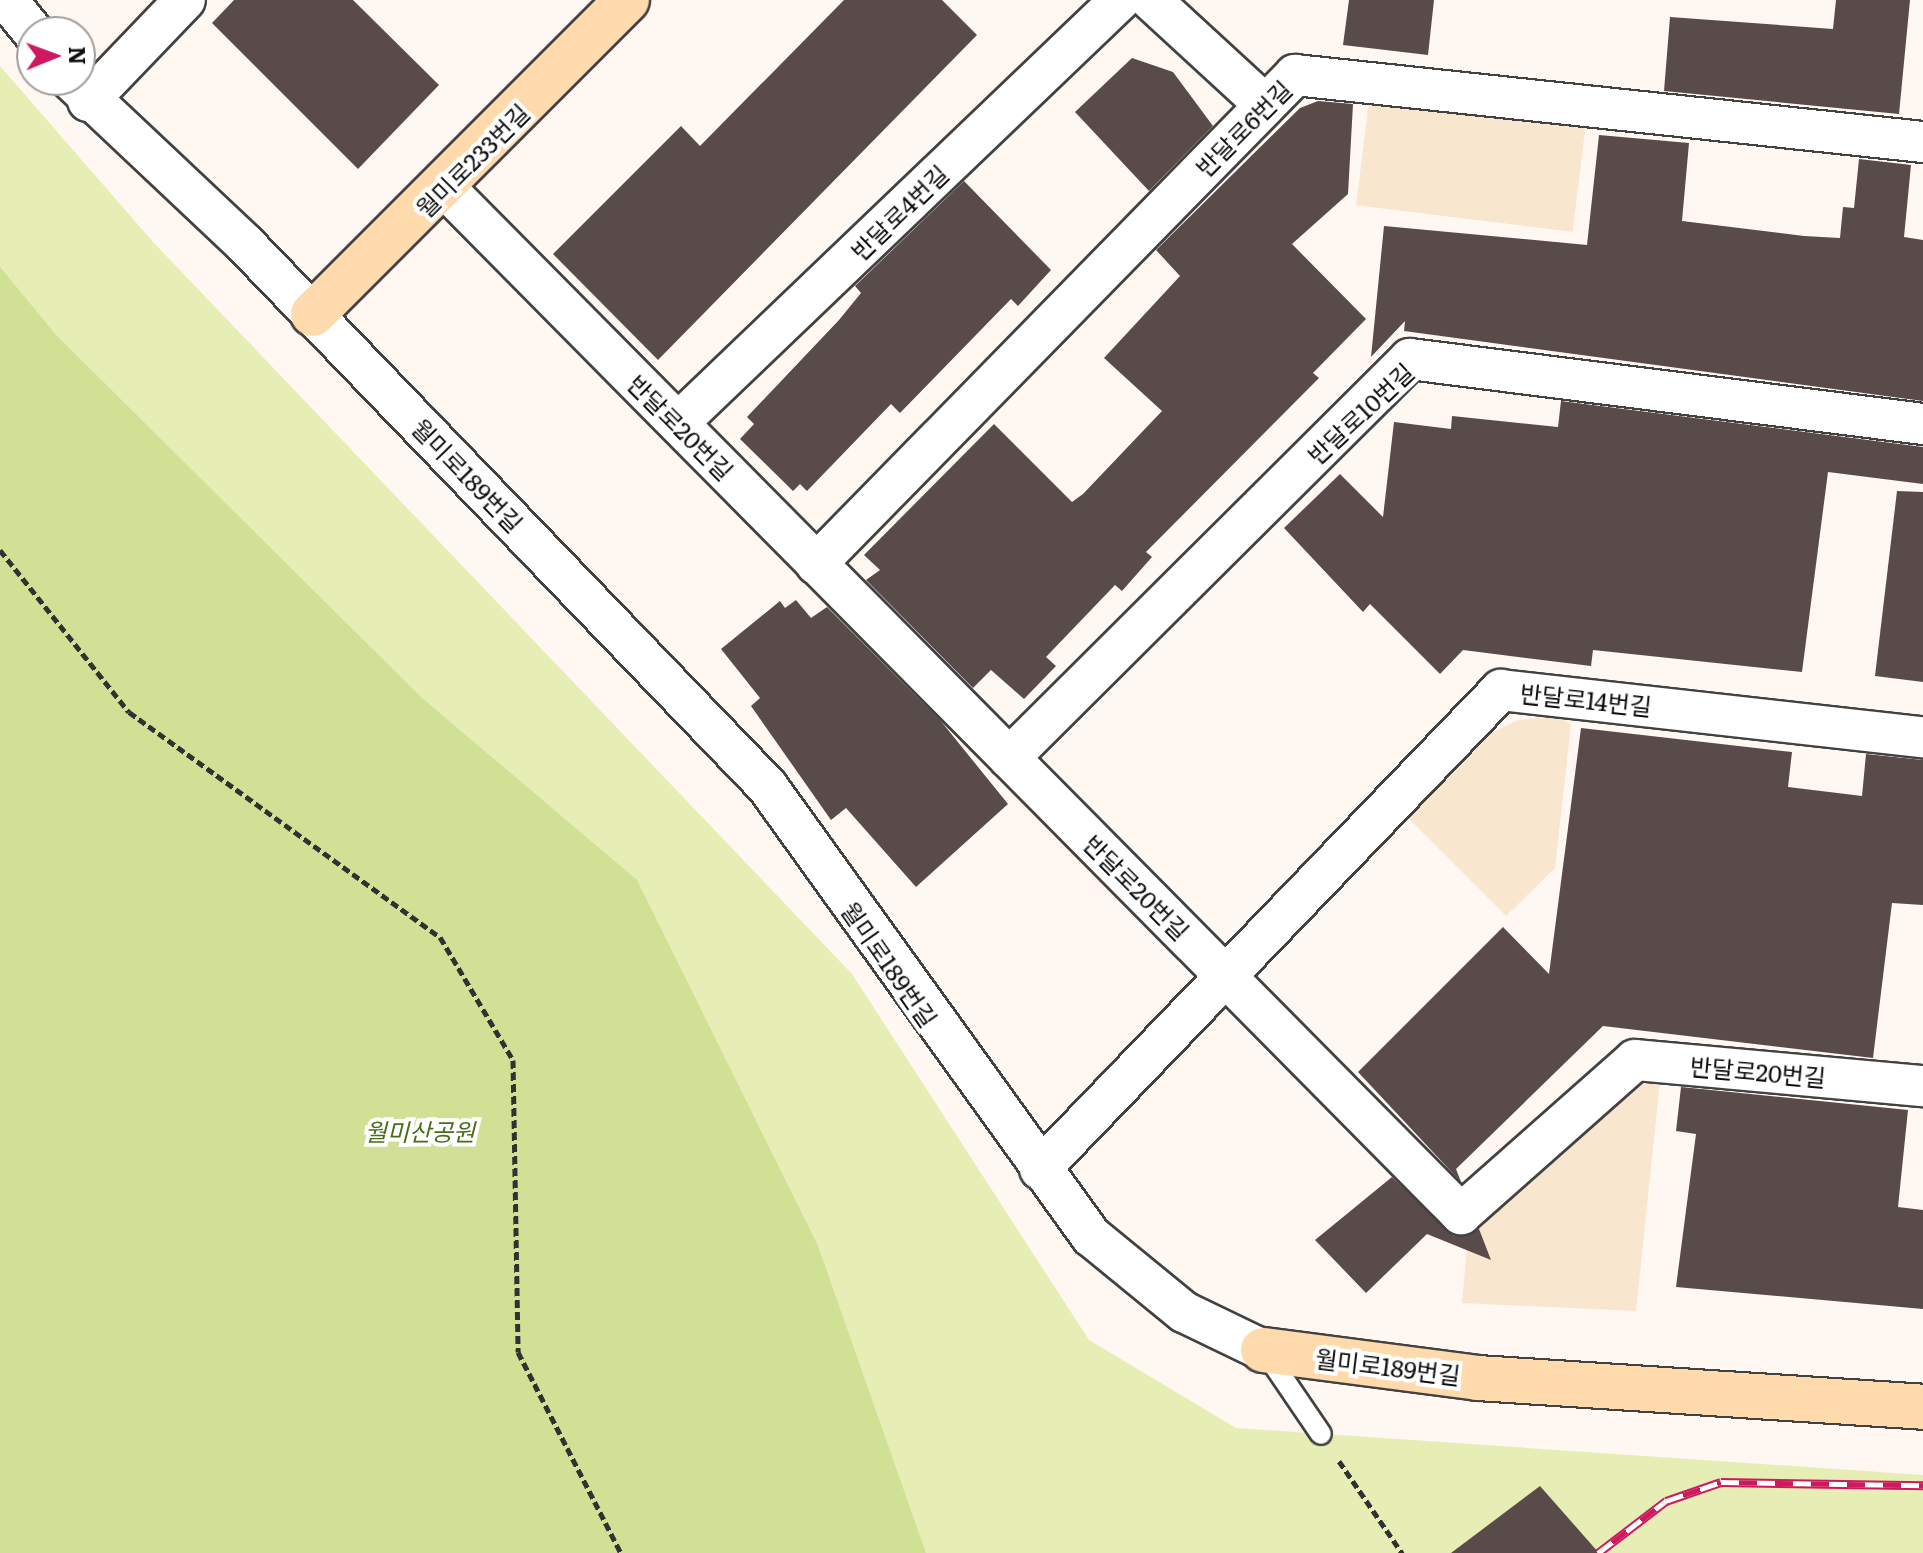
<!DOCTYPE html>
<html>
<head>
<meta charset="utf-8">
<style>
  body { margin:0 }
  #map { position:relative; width:1923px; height:1553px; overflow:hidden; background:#fff7f1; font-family:Literata,"Noto Sans KR",serif }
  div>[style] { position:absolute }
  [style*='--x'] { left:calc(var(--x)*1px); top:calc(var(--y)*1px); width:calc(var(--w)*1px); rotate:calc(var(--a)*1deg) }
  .farmland>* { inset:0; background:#f8e6ce; transform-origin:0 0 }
  .green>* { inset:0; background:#e6eeb6 }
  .forest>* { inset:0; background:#d0e094 }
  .building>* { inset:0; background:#594b4a }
  .path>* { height:5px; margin-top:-2.5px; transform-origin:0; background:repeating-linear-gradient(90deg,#313131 0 8px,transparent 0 12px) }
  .roads { filter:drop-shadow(2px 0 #424242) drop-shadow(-2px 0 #424242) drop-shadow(0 2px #424242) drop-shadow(0 -2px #424242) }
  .lane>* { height:20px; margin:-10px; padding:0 10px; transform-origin:10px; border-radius:10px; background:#fff }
  .street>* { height:40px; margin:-20px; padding:0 20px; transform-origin:20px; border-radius:20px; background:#fff }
  .secondary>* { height:44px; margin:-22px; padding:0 22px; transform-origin:22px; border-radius:22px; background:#ffdaac }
  .rail>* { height:9px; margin-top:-4.5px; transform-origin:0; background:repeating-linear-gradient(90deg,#fff 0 18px,#ce185f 0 36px); box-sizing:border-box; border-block:2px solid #ce185f }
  span { translate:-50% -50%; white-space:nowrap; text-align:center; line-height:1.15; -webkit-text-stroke:8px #fff; paint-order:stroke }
  .street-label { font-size:24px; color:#0f0f0f }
  .park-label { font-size:24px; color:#476e18; font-style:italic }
  .north { position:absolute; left:16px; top:16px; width:80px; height:80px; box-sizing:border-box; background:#fff; border:2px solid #9f9f9f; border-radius:50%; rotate:89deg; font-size:22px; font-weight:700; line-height:32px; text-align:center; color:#0f0f0f }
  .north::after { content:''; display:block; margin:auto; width:28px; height:36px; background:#ce185f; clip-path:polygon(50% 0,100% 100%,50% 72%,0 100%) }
</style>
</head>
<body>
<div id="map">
  <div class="farmland">
    <i style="left:1369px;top:101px;width:218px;height:105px;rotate:7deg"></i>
    <i style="clip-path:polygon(1555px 716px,1571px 724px,1555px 868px,1506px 916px,1400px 810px,1468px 744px,1518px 720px)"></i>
    <i style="clip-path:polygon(1647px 1080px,1660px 1081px,1636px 1311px,1462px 1303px,1468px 1236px)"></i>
  </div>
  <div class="green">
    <i style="clip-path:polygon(0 66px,153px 242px,852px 974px,1089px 1340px,1236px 1428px,1923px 1475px,1923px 1553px,0 1553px)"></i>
  </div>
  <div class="forest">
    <i style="clip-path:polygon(0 267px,57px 336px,422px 698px,637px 880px,818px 1246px,926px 1553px,0 1553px)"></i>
  </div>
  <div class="building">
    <i style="clip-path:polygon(234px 0,353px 0,439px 85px,358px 169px,212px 23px)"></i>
    <i style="clip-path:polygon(844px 0,942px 0,977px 35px,658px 360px,553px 254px,681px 126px,700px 146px)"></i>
    <i style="clip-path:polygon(1349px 0,1434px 0,1428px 55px,1343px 45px)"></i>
    <i style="clip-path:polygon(1836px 0,1910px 0,1899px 114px,1664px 91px,1670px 17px,1833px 29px)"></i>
    <i style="clip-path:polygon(1132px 58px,1173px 72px,1213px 126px,1149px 191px,1075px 112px)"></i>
    <i style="clip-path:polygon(1318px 101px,1353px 104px,1348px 194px,1292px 244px,1366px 319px,1313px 373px,1319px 378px,1146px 552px,1152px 557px,1122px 591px,1115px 585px,1046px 657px,1056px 666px,1024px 699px,991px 670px,973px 688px,866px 580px,880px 570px,864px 555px,994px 424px,1072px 502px,1083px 494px,1162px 411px,1104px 358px,1180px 276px,1156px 250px,1300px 108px)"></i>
    <i style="clip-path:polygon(1599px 135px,1689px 143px,1682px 221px,1804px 236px,1840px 238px,1843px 207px,1854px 208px,1859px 159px,1911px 165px,1904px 237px,1923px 240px,1923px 401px,1404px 331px,1405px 321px,1371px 357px,1384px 226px,1587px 245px)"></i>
    <i style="clip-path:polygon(964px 181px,1051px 270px,1018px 306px,1011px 299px,900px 413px,891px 404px,807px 491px,800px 484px,793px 491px,740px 439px,754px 424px,747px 417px,839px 320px,861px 293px,855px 286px)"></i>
    <i style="clip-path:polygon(1561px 401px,1923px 447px,1923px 484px,1828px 472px,1802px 672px,1593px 650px,1591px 666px,1463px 650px,1440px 674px,1370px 604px,1363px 612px,1284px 528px,1340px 474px,1383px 517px,1394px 422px,1451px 429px,1452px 416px,1558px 427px)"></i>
    <i style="clip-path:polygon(1897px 491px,1923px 492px,1923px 682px,1875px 676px)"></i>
    <i style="clip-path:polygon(796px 600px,811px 618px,827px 607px,940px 720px,1008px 804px,916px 887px,846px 808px,831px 820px,751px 706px,760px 698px,721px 649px,780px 601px,785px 608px)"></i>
    <i style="clip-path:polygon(1581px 728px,1792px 752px,1788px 787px,1862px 796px,1866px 754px,1923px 760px,1923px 905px,1892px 903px,1873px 1058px,1603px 1026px,1456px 1169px,1461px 1182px,1358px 1072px,1503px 927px,1549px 974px)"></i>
    <i style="clip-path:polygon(1681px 1087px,1908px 1110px,1898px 1207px,1923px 1210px,1923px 1309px,1676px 1287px,1696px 1134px,1676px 1131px)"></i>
    <i style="clip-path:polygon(1392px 1177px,1454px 1236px,1479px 1229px,1491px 1260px,1427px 1234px,1366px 1293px,1315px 1240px)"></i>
    <i style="clip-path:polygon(1540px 1486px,1599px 1553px,1451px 1553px)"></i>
  </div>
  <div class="path">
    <i style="--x:0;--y:550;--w:207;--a:51.5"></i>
    <i style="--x:129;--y:712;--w:384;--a:35.9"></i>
    <i style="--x:440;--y:937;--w:143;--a:59.3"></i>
    <i style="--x:513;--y:1060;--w:292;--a:89"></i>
    <i style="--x:518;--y:1352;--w:226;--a:62.9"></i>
    <i style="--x:1339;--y:1461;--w:112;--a:55.6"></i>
  </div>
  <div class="roads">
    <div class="lane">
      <i style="--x:1265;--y:1352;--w:99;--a:55.7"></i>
    </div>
    <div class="street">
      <i style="--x:7;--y:0;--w:41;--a:50.9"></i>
      <i style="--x:1151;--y:0;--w:155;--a:42.6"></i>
      <i style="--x:71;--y:80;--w:239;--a:43.3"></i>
      <i style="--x:245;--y:244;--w:752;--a:46.08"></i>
      <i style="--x:767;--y:786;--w:555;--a:54.25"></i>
      <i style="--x:1091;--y:1236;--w:120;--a:39.3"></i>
      <i style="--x:1184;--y:1312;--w:88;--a:25.7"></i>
      <i style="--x:88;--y:101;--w:140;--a:-46.2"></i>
      <i style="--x:446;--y:189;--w:1443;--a:45.28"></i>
      <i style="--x:1461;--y:1214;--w:232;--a:-41.5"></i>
      <i style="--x:1635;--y:1060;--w:289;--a:5.2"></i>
      <i style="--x:678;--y:423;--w:612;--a:-43.74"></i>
      <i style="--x:816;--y:564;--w:685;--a:-45.59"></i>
      <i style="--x:1295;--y:75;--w:632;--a:6.09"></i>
      <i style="--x:1009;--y:758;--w:566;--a:-44.86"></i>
      <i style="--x:1410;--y:359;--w:517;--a:7.22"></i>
      <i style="--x:1040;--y:1169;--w:665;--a:-46.1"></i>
      <i style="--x:1501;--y:690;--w:425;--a:6.4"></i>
    </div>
    <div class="secondary">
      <i style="--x:313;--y:314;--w:444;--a:-45"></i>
      <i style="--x:1263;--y:1350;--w:217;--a:7.4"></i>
      <i style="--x:1478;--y:1378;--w:446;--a:3.7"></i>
    </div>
  </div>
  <div class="rail">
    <i style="--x:1598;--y:1553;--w:86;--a:-37.4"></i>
    <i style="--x:1666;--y:1501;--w:58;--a:-19.1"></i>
    <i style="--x:1721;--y:1482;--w:202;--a:0.9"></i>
  </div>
  <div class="street-label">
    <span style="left:1243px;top:128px;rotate:-45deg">반달로6번길</span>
    <span style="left:472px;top:160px;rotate:-45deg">월미로233번길</span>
    <span style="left:899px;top:212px;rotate:-44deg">반달로4번길</span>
    <span style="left:1360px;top:413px;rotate:-43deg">반달로10번길</span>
    <span style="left:681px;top:427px;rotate:45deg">반달로20번길</span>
    <span style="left:468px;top:475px;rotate:46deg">월미로189번길</span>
    <span style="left:1586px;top:699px;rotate:6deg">반달로14번길</span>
    <span style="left:1137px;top:887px;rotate:45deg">반달로20번길</span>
    <span style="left:890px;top:964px;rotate:55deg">월미로189번길</span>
    <span style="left:1758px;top:1071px;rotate:5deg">반달로20번길</span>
    <span style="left:1388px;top:1366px;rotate:7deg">월미로189번길</span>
  </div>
  <div class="park-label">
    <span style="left:420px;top:1131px">월미산공원</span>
  </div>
  <div class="north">N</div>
</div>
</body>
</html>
